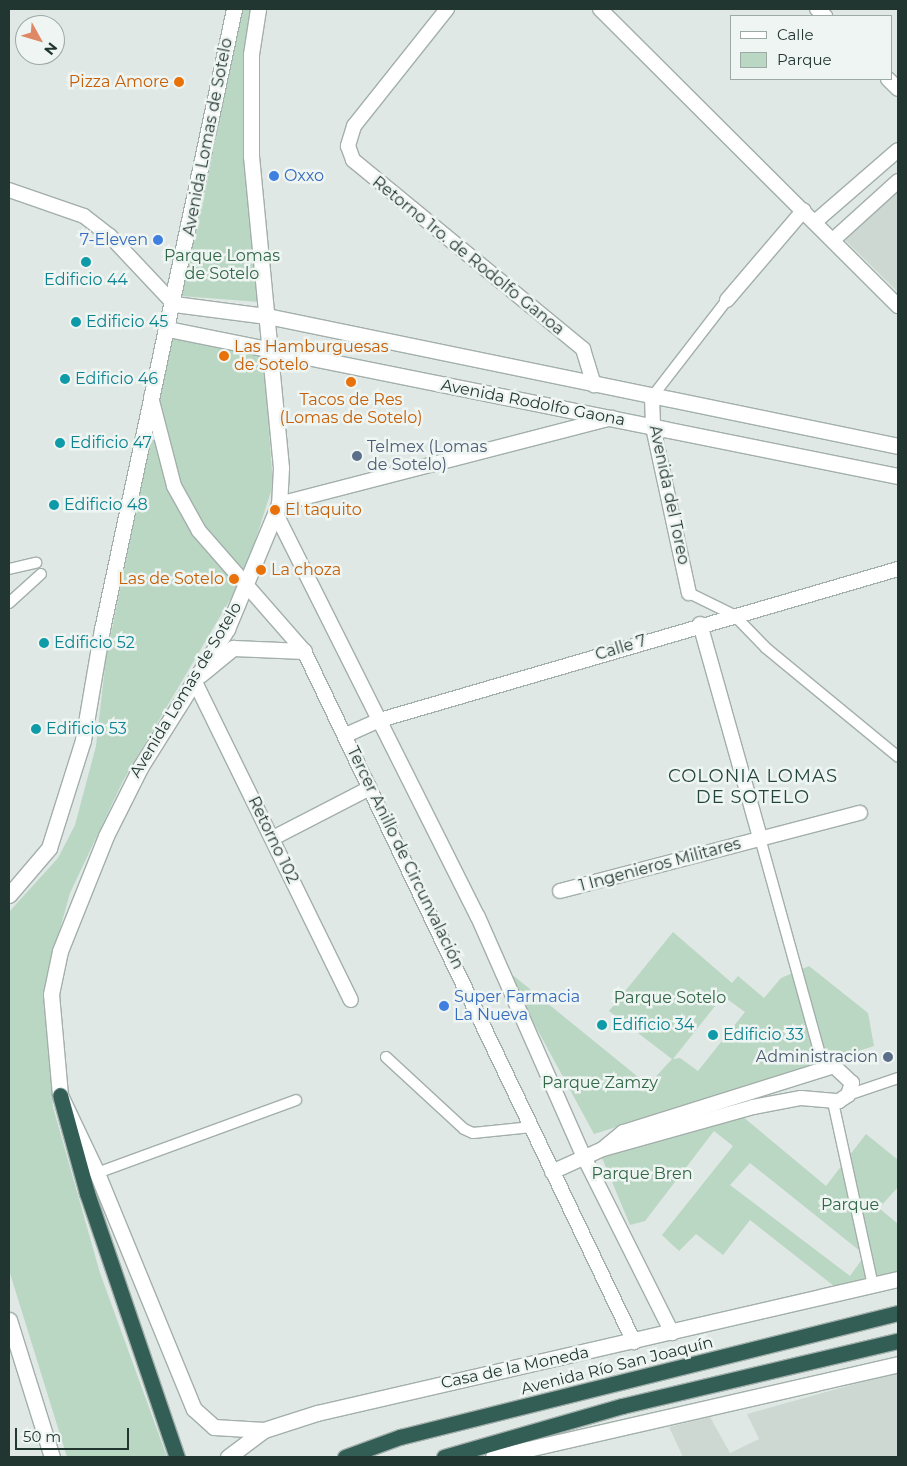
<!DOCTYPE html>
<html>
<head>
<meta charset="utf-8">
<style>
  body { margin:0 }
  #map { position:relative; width:907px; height:1466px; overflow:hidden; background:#dfe8e4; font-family:Montserrat,sans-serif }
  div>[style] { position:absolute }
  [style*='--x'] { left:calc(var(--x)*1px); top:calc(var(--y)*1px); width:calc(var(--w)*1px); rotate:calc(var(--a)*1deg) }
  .built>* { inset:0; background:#cdd8d3 }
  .green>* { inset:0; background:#bad7c3 }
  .roads { filter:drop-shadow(1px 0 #a3afab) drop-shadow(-1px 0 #a3afab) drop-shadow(0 1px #a3afab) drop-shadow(0 -1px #a3afab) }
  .pedestrian>* { height:10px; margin:-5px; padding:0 5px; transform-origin:5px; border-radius:5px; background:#fff }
  .minor>* { height:14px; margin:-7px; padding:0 7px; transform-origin:7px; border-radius:7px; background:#fff }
  .tertiary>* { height:15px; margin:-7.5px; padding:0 7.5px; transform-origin:7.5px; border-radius:7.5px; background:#fff }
  .secondary>* { height:15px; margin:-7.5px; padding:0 7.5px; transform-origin:7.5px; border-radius:7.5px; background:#fff }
  .motorway>* { height:15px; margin:-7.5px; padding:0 7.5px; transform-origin:7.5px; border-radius:7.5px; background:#325e56 }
  .dots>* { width:14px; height:14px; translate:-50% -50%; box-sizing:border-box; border:2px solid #eff5f2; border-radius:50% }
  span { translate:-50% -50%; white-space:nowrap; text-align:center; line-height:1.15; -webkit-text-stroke:5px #eff5f2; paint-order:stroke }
  .food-label { font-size:16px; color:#c56008 }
  .right { translate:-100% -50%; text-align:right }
  .left { translate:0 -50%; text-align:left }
  .street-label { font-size:16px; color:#223631 }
  .shop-label { font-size:16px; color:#366cbe }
  .park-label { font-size:16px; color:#326748 }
  .culture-label { font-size:16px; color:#0d838f }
  .service-label { font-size:16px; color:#4e5e75 }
  .neighbourhood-label { font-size:18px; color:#21453d; letter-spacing:1px }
  .frame { position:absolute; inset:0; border:10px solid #223631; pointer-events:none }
  .legend { position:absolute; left:730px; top:15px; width:162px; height:65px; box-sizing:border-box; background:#eff5f2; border:1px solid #9da9a5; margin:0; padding:6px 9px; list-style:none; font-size:15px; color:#223631 }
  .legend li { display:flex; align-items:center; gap:10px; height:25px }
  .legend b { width:25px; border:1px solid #9da9a5 }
  .north { position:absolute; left:15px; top:15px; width:50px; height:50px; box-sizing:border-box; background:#eff5f2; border:1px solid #9da9a5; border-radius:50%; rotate:129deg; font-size:14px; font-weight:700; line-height:20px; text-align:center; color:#223631 }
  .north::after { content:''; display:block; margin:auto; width:18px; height:22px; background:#df8866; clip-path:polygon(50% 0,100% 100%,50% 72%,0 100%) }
  .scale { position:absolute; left:15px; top:1428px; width:114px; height:22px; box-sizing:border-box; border:2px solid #223631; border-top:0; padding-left:6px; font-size:15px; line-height:18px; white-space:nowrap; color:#223631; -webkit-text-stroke:4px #eff5f2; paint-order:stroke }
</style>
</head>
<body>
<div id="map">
  <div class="built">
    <i style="clip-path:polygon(898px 190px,898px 292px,843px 238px)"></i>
    <i style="clip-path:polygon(898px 1372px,898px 1457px,683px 1457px,669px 1427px,710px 1417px,730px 1453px,759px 1439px,747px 1414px)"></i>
  </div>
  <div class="green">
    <i style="clip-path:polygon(239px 9px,254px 9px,258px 302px,181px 296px)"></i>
    <i style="clip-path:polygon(173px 332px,263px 349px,273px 485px,244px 576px,123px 781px,70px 893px,45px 983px,53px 1107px,100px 1273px,167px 1457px,67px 1457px,9px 1270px,9px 912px,58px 858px,75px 825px,96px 746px,106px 658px)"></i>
    <i style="clip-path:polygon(evenodd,673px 932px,732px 983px,738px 976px,764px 998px,781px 978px,809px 966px,868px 1013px,874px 1046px,594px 1134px,504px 968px,648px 1085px,672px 1059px,609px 1011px,673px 932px,723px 996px,745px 1012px,698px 1071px,680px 1058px,673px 1059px,723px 996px)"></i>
    <i style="clip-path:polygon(evenodd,742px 1116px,826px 1186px,866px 1134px,898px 1160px,898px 1187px,879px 1208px,898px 1224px,898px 1277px,839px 1290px,750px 1220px,723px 1255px,696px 1234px,679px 1251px,662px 1235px,733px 1146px,714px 1131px,645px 1221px,630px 1225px,600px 1153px,742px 1116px,750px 1163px,865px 1255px,850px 1276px,730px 1185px,750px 1163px)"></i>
  </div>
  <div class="roads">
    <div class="pedestrian">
      <i style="--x:652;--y:397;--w:123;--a:-52.3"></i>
      <i style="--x:9;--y:569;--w:28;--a:-13"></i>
      <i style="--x:689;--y:593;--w:50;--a:26.1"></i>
      <i style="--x:734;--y:615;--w:46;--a:45.9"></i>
      <i style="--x:766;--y:648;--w:171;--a:39.5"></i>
      <i style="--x:9;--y:603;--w:43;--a:-42.2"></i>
      <i style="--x:760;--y:838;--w:240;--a:74.5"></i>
      <i style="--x:386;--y:1057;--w:106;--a:42.7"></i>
      <i style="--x:464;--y:1129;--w:10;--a:24"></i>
      <i style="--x:473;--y:1133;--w:59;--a:-5.8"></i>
      <i style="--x:848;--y:1095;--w:53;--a:-18.8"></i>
      <i style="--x:833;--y:1102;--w:187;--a:77.7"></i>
      <i style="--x:97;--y:1173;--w:212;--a:-20.1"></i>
    </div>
    <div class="minor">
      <i style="--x:447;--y:9;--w:149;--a:128.5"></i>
      <i style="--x:354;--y:126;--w:21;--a:107"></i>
      <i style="--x:348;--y:146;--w:15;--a:70"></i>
      <i style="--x:353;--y:160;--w:298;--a:39.4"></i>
      <i style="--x:583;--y:349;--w:38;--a:73"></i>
      <i style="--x:600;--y:9;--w:421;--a:44.9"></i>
      <i style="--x:817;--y:9;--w:11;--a:41"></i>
      <i style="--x:888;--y:79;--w:14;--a:45"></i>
      <i style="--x:9;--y:190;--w:79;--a:19.1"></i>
      <i style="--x:84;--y:216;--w:33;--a:38"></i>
      <i style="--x:110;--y:236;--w:93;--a:46.7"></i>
      <i style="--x:816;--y:221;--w:108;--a:-40.9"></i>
      <i style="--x:833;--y:240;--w:88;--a:-42.2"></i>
      <i style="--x:727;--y:300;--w:118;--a:-49.5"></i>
      <i style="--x:151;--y:397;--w:92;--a:75.5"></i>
      <i style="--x:174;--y:486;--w:51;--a:60.9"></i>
      <i style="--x:199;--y:531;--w:159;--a:48.8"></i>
      <i style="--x:304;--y:651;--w:766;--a:64.47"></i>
      <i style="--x:652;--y:397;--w:30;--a:88"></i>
      <i style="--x:653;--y:427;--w:170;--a:77.8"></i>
      <i style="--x:279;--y:504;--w:344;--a:-14.5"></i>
      <i style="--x:276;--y:514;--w:451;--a:63.4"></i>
      <i style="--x:478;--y:917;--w:262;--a:66.2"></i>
      <i style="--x:584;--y:1157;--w:197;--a:63.4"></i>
      <i style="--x:700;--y:624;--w:222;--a:74.3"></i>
      <i style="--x:195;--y:682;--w:354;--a:63.9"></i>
      <i style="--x:346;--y:735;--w:37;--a:-24"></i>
      <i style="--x:380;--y:720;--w:540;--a:-16.25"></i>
      <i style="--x:273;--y:838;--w:109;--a:-27.3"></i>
      <i style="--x:560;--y:891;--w:310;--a:-14.6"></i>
      <i style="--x:552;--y:1172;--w:56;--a:-24.3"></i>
      <i style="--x:603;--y:1149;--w:156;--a:-15.6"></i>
      <i style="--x:753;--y:1107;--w:49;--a:-10.6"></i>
      <i style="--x:801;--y:1098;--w:38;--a:5"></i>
      <i style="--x:839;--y:1101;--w:11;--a:-34"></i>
      <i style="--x:848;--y:1095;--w:13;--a:-72"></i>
      <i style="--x:852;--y:1083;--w:25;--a:-137"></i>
      <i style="--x:834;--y:1066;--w:221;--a:162.6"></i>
      <i style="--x:623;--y:1132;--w:26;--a:140"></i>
    </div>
    <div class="tertiary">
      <i style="--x:200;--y:675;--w:43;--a:-39.3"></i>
      <i style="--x:233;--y:648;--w:71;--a:2.4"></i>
    </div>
    <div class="secondary">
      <i style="--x:258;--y:9;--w:46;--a:98.8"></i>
      <i style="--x:251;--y:54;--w:102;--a:90"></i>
      <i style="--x:251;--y:156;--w:313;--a:84.5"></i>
      <i style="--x:281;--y:468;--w:36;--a:93"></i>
      <i style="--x:279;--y:504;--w:135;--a:112.6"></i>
      <i style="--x:227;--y:629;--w:162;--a:122.1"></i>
      <i style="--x:141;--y:766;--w:78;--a:116.6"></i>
      <i style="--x:106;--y:836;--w:124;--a:111.8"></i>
      <i style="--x:60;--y:951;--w:44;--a:101.8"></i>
      <i style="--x:51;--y:994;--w:101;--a:84.9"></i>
      <i style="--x:60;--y:1095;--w:86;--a:64.6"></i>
      <i style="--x:97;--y:1173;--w:255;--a:67.7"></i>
      <i style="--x:194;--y:1409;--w:27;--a:42"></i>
      <i style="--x:214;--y:1427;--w:50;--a:3.4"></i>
      <i style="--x:174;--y:304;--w:94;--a:7.4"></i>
      <i style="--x:267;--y:316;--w:644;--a:11.64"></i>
      <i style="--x:168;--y:329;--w:745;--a:11.39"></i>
      <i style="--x:9;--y:895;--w:62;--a:-49.6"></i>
      <i style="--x:49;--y:848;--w:113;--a:-72.5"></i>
      <i style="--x:83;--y:740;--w:113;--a:-80.3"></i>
      <i style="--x:102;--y:629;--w:634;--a:-77.98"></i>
      <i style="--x:9;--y:1320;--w:144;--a:72.6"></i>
      <i style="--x:228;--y:1457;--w:45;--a:-36.9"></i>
      <i style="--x:264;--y:1430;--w:56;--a:-17.8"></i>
      <i style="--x:317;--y:1413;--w:596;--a:-12.99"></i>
      <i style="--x:493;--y:1457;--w:416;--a:-12.9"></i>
    </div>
    <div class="motorway">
      <i style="--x:60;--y:1095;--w:102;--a:74.6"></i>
      <i style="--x:87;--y:1193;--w:279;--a:71.2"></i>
      <i style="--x:345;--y:1457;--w:59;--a:-20"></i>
      <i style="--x:400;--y:1437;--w:513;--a:-13.98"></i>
      <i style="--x:444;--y:1457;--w:185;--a:-16"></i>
      <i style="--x:622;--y:1406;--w:284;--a:-13.3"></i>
    </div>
  </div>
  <div class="dots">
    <i style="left:179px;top:82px;background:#e8710a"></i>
    <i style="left:274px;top:176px;background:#3f7fe0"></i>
    <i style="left:158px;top:240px;background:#3f7fe0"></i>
    <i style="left:86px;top:262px;background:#0f9aa8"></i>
    <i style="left:76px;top:322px;background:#0f9aa8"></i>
    <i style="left:224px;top:356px;background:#e8710a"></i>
    <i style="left:65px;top:379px;background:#0f9aa8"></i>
    <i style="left:351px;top:382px;background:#e8710a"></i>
    <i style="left:60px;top:443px;background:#0f9aa8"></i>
    <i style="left:357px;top:456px;background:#5c6f8a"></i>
    <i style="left:54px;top:505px;background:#0f9aa8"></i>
    <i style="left:275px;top:510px;background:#e8710a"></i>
    <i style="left:261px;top:570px;background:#e8710a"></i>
    <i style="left:234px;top:579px;background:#e8710a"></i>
    <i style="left:44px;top:643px;background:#0f9aa8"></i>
    <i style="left:36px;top:729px;background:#0f9aa8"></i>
    <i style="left:444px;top:1006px;background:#3f7fe0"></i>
    <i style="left:602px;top:1025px;background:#0f9aa8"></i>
    <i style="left:713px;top:1035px;background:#0f9aa8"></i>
    <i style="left:888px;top:1057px;background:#5c6f8a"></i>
  </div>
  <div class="food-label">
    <span class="right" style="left:169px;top:82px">Pizza Amore</span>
    <span class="left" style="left:234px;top:356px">Las Hamburguesas<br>de Sotelo</span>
    <span style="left:351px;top:409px">Tacos de Res<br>(Lomas de Sotelo)</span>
    <span class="left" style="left:285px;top:510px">El taquito</span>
    <span class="left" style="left:271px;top:570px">La choza</span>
    <span class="right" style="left:224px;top:579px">Las de Sotelo</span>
  </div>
  <div class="street-label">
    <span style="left:208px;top:137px;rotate:-79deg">Avenida Lomas de Sotelo</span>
    <span style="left:468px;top:256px;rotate:39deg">Retorno 1ro. de Rodolfo Ganoa</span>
    <span style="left:533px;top:403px;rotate:11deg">Avenida Rodolfo Gaona</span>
    <span style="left:669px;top:495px;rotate:78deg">Avenida del Toreo</span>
    <span style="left:621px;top:648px;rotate:-17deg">Calle 7</span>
    <span style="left:186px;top:690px;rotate:-59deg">Avenida Lomas de Sotelo</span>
    <span style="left:273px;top:840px;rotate:64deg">Retorno 102</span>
    <span style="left:405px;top:858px;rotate:64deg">Tercer Anillo de Circunvalación</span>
    <span style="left:660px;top:865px;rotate:-15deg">1 Ingenieros Militares</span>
    <span style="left:617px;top:1366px;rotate:-14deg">Avenida Río San Joaquín</span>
    <span style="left:515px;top:1368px;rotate:-12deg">Casa de la Moneda</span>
  </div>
  <div class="shop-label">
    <span class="left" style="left:284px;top:176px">Oxxo</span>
    <span class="right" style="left:148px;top:240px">7-Eleven</span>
    <span class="left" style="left:454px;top:1006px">Super Farmacia<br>La Nueva</span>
  </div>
  <div class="park-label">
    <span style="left:222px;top:265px">Parque Lomas<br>de Sotelo</span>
    <span style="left:670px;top:998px">Parque Sotelo</span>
    <span style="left:600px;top:1083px">Parque Zamzy</span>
    <span style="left:642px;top:1174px">Parque Bren</span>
    <span style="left:850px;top:1205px">Parque</span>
  </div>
  <div class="culture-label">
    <span style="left:86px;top:280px">Edificio 44</span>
    <span class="left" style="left:86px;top:322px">Edificio 45</span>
    <span class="left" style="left:75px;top:379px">Edificio 46</span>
    <span class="left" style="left:70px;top:443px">Edificio 47</span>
    <span class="left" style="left:64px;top:505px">Edificio 48</span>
    <span class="left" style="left:54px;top:643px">Edificio 52</span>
    <span class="left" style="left:46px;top:729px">Edificio 53</span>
    <span class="left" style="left:612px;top:1025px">Edificio 34</span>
    <span class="left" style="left:723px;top:1035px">Edificio 33</span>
  </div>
  <div class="service-label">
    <span class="left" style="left:367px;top:456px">Telmex (Lomas<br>de Sotelo)</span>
    <span class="right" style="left:878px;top:1057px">Administracion</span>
  </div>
  <div class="neighbourhood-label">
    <span style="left:753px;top:787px">COLONIA LOMAS<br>DE SOTELO</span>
  </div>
  <div class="frame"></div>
  <ul class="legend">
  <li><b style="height:6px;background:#fff"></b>Calle</li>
  <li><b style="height:14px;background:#bad7c3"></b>Parque</li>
  </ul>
  <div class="north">N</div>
  <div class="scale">50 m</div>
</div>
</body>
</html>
